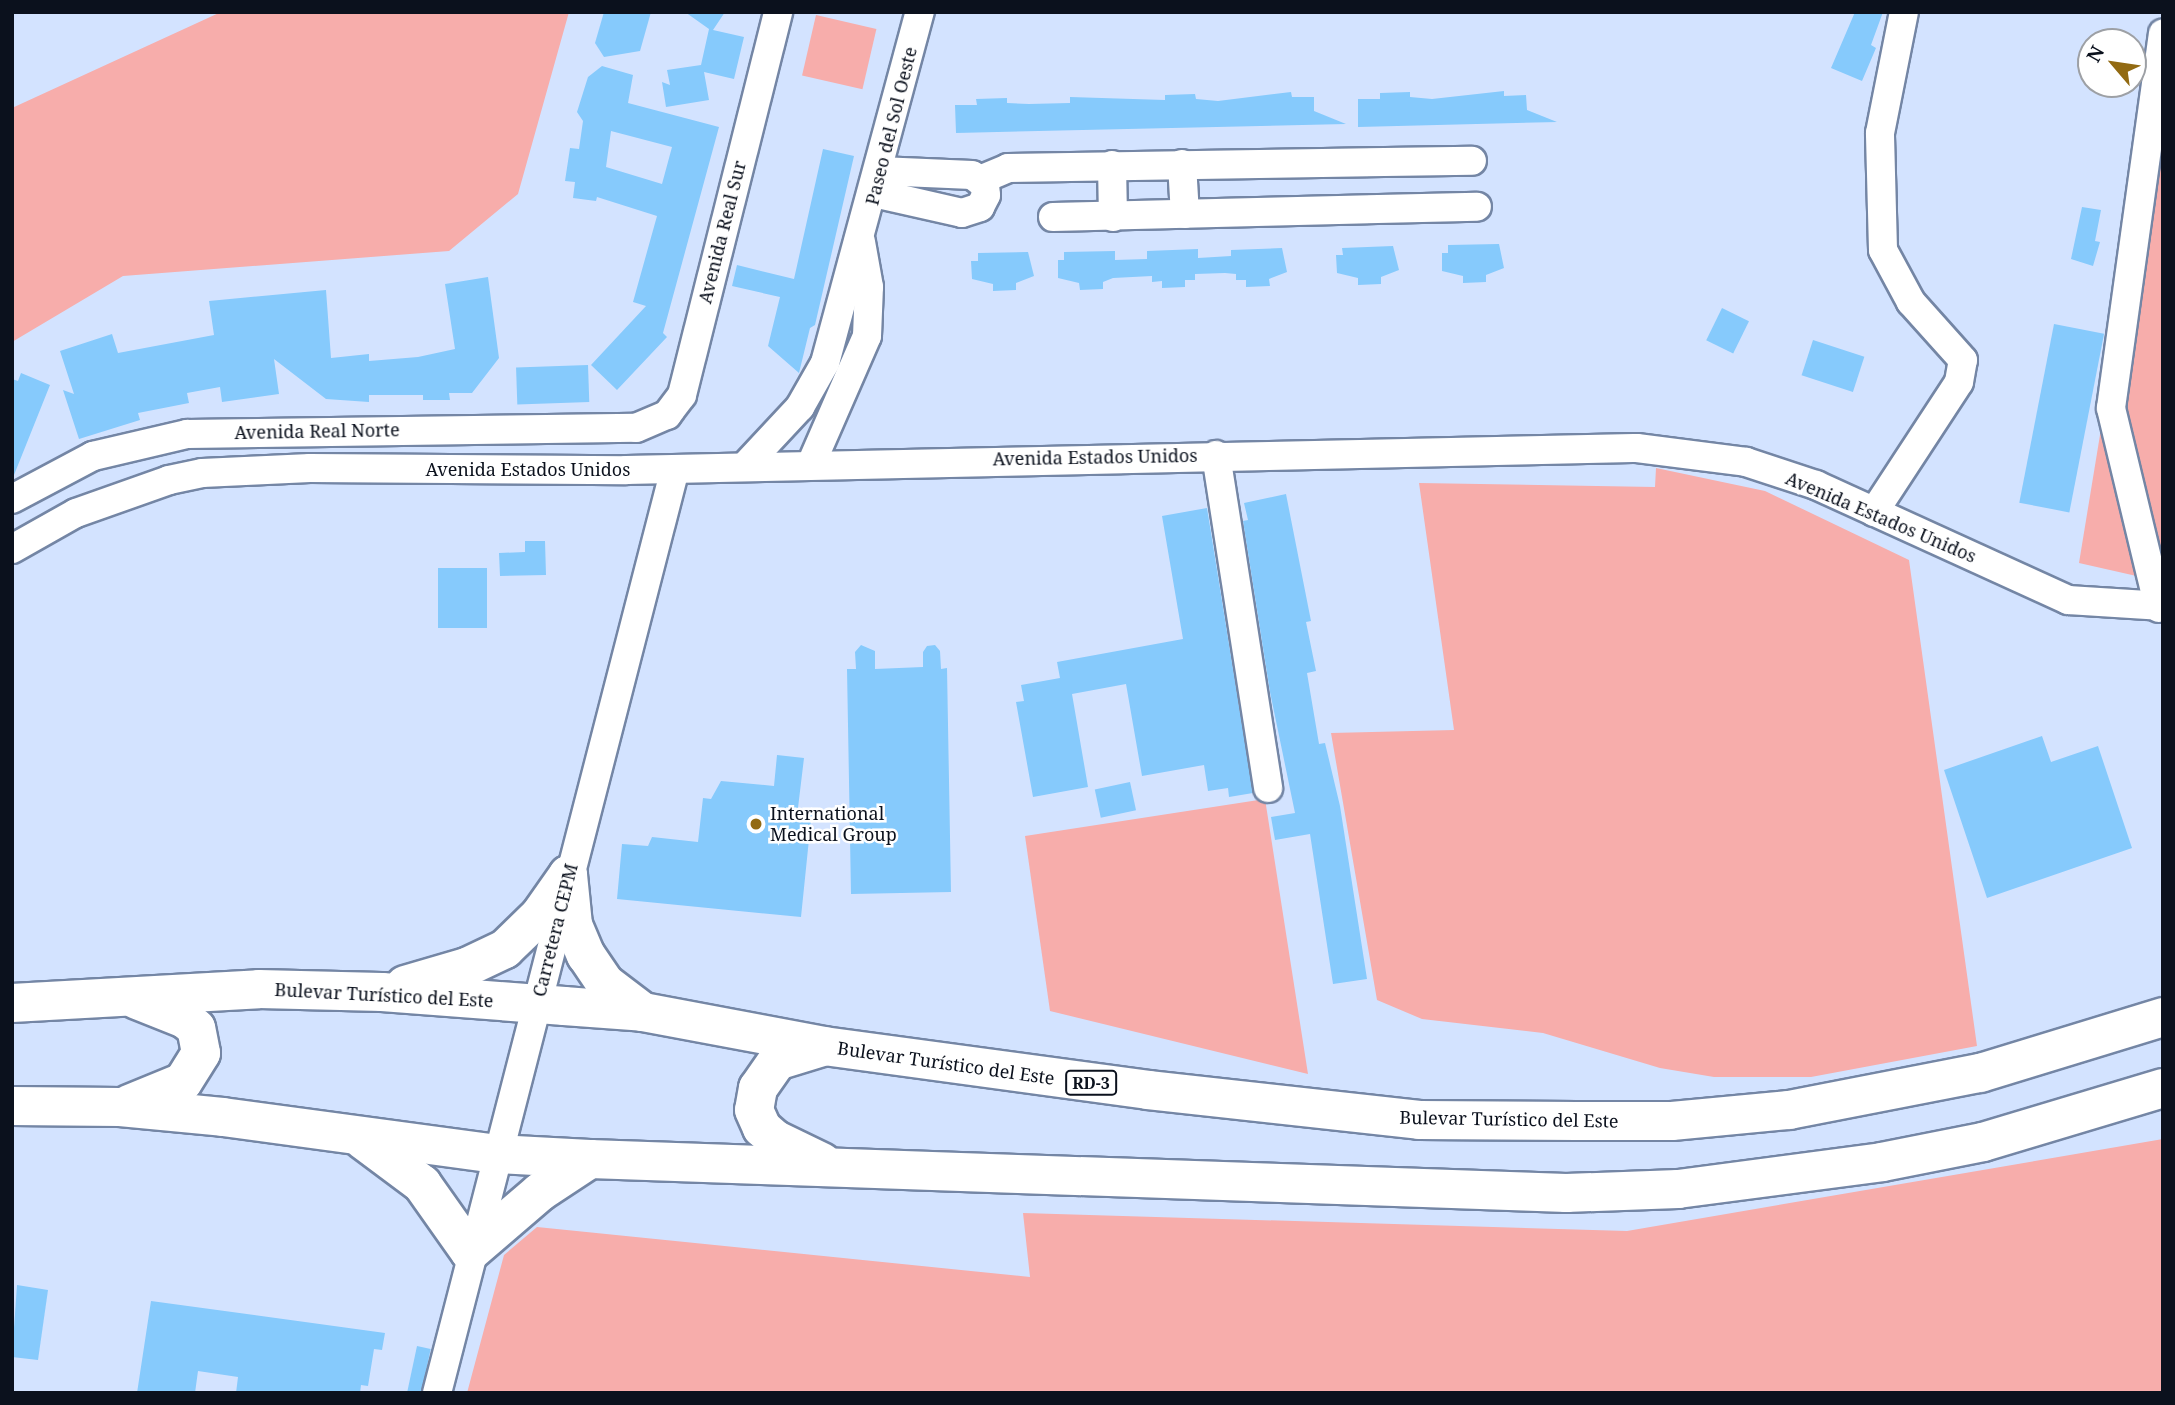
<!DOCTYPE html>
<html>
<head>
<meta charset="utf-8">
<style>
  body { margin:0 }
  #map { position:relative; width:2175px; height:1405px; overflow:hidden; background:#d3e3ff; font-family:"Noto Serif",serif }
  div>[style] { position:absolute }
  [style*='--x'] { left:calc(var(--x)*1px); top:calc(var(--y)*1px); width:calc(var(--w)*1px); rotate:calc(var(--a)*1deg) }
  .green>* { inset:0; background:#f7adab; transform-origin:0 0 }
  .building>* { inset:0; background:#86cafc; transform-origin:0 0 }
  .roads { filter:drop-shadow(2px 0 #7486a5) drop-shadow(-2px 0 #7486a5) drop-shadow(0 2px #7486a5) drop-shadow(0 -2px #7486a5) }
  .minor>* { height:28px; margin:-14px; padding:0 14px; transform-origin:14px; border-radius:14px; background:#fff }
  .highway>* { height:38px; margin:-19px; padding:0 19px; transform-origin:19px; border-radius:19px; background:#fff }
  .dots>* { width:19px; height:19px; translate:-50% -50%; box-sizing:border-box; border:4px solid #fff; border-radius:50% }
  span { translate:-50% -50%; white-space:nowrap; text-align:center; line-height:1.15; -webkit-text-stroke:5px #fff; paint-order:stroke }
  .shield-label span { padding:2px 5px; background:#fff; border:2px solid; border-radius:5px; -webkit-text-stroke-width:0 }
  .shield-label { font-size:16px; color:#0b111d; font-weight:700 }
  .street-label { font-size:18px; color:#0b111d }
  .poi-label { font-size:18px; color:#0b111d }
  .left { translate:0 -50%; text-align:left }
  .frame { position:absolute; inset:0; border:14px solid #0b111d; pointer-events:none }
  .north { position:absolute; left:2077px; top:28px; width:70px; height:70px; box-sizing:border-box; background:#fff; border:2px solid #9da0a5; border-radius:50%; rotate:299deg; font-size:19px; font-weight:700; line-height:28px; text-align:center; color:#0b111d }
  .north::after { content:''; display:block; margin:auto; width:24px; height:32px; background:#926a12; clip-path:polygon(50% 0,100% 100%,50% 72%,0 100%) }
</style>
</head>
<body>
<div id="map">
  <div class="green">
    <i style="clip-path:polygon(221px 12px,569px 12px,518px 194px,449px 251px,123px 276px,12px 342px,12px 108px)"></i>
    <i style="left:816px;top:15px;width:62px;height:62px;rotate:13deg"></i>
    <i style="clip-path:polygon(2163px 51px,2163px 582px,2079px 563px)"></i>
    <i style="clip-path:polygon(1656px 468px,1765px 491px,1909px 560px,1977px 1046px,1811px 1077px,1714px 1077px,1660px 1068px,1543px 1033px,1422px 1019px,1377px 1000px,1331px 733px,1454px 730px,1419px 483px,1655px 487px)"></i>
    <i style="clip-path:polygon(1265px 799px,1308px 1074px,1050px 1011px,1025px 836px)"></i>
    <i style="clip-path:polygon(2163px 1139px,2163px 1393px,467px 1393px,504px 1255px,537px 1227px,1030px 1277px,1023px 1213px,1627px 1231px)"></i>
  </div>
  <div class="building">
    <i style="clip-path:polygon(604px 12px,651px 12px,640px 51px,604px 57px,595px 43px)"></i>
    <i style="clip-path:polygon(685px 12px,725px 12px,713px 30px,744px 37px,734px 79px,704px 72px,709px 100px,666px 107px,662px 82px,670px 85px,667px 70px,701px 65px,709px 29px)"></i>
    <i style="clip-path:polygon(1855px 12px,1883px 12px,1871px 45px,1876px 48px,1862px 81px,1831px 68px)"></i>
    <i style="clip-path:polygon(evenodd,602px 66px,633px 75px,628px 103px,719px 127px,663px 333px,667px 337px,617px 390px,591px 365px,646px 306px,633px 302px,657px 216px,597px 197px,596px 201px,573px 198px,575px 182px,565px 181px,570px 148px,579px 149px,583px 121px,577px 112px,588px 77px,602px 66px,611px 131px,672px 147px,662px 184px,606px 167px,611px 131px)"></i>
    <i style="clip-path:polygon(1504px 91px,1504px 96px,1526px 95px,1527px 110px,1557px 122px,1358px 127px,1358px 99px,1380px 99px,1380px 93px,1410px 92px,1410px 97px,1432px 99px)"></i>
    <i style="clip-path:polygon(1291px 92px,1292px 97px,1314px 97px,1314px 111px,1346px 124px,956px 133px,955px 105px,977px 105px,976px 99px,1007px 98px,1007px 103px,1029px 104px,1070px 103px,1070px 97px,1165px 100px,1165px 95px,1195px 94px,1196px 99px,1218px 101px)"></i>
    <i style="clip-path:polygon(823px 149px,854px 156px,815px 325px,810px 328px,799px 373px,768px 346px,780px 297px,732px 286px,737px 265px,794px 279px)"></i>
    <i style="clip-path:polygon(2082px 207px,2101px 210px,2095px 241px,2100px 242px,2093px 266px,2071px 259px)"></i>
    <i style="clip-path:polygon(1499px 244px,1504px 268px,1486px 275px,1486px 282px,1463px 283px,1463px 276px,1442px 271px,1442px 253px,1448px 253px,1448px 245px)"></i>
    <i style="clip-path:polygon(1393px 246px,1399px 270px,1381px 277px,1381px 284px,1358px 285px,1358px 278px,1337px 273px,1336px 255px,1343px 255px,1342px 248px)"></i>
    <i style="clip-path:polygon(1282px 248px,1287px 272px,1269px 279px,1270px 286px,1246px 287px,1246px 280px,1236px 280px,1236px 274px,1225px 273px,1195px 274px,1195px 280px,1185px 280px,1185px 287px,1162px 288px,1162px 281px,1152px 282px,1152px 276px,1113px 278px,1103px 282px,1103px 289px,1080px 290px,1079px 283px,1058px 278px,1058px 260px,1064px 260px,1064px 252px,1115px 251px,1115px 260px,1147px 259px,1147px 251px,1198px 249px,1198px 258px,1231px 256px,1231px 250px)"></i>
    <i style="clip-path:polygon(1028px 252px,1034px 276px,1016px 283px,1016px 290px,993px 291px,993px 284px,972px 279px,971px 261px,978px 261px,978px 253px)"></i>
    <i style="clip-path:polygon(488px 277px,499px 358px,472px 393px,449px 393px,450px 400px,423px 400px,423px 395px,369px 395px,369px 402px,326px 399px,274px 359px,279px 394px,222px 402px,220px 387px,187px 393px,189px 403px,138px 413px,140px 420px,79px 439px,63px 390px,74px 394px,60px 351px,112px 334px,118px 353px,214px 335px,209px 301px,326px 290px,331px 358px,369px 354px,369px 361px,418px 357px,455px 349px,445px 284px)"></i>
    <i style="left:1722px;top:308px;width:30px;height:36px;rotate:26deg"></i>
    <i style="left:2054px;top:324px;width:51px;height:182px;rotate:11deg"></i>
    <i style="left:1813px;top:340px;width:54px;height:37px;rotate:18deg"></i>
    <i style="left:588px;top:365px;width:37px;height:72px;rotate:88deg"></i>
    <i style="clip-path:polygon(21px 373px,50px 385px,12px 480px,12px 379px,18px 381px)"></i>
    <i style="clip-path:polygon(1286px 494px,1311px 621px,1306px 622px,1316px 671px,1307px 673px,1319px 744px,1325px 743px,1340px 806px,1367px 979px,1333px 984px,1310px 834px,1275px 840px,1271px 817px,1295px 813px,1270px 692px,1243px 521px,1248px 520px,1244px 503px)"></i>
    <i style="clip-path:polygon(1207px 508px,1253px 793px,1229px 797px,1228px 788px,1208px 791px,1204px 765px,1142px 776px,1126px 684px,1072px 694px,1088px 787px,1033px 797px,1016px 702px,1024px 701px,1021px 685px,1060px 678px,1057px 662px,1183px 639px,1162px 516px)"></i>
    <i style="clip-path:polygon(525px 541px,545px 541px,546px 575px,500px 576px,499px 553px,525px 552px)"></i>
    <i style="left:438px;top:568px;width:49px;height:60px"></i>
    <i style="clip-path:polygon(861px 645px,875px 651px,875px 669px,923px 667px,923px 652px,927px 646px,935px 645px,940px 651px,941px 669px,947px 668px,951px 892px,851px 894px,847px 669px,856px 669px,855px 652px)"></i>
    <i style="clip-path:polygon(2042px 736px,2051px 762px,2098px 746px,2132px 848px,1987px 898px,1944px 770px)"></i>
    <i style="clip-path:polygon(777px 755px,804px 758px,798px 808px,812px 810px,801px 917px,617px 899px,622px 844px,648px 846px,652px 837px,698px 842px,703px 798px,711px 799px,721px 781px,774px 786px)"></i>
    <i style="left:1130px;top:782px;width:29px;height:36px;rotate:78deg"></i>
    <i style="clip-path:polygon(17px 1285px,48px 1290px,38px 1360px,12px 1357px)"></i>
    <i style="clip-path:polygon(151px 1301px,385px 1333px,382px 1350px,374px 1349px,368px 1386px,361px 1385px,360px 1393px,236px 1393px,238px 1377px,198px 1371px,195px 1393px,137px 1393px)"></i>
    <i style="left:417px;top:1346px;width:14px;height:48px;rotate:12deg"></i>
  </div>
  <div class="roads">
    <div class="minor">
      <i style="--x:1182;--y:164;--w:50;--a:86.6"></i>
      <i style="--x:1112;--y:165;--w:52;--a:88.9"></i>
      <i style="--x:980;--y:180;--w:30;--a:-23"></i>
      <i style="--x:1008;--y:168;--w:464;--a:-0.9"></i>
      <i style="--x:874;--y:193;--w:90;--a:12.8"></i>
      <i style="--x:962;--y:213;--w:19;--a:-18"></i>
      <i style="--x:980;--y:207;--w:13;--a:-63"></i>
      <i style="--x:986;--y:195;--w:10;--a:-96"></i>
      <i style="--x:985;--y:185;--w:16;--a:-142"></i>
      <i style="--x:972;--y:175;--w:93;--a:-177.5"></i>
      <i style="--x:1053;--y:217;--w:424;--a:-1.4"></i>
      <i style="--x:1216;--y:455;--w:337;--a:81.1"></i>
      <i style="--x:812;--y:462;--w:137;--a:-66.4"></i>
      <i style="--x:867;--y:336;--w:49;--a:-87.7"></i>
      <i style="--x:869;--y:287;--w:46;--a:-100.1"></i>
      <i style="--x:745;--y:466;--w:81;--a:-47"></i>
      <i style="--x:800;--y:407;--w:51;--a:-60.4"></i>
      <i style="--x:825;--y:363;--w:364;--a:-74.9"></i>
      <i style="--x:12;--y:499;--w:92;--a:-28"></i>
      <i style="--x:93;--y:456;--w:97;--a:-13.2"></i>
      <i style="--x:187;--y:434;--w:449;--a:-0.8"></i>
      <i style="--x:636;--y:428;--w:34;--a:-23"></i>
      <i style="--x:667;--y:415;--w:25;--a:-53"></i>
      <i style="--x:682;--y:395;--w:395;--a:-75.9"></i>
      <i style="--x:1874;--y:512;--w:155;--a:-56.8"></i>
      <i style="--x:1959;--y:382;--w:22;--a:-80"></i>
      <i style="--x:1963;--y:360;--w:78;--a:-131.9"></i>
      <i style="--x:1911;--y:302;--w:59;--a:-118.3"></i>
      <i style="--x:1883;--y:250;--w:117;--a:-91.5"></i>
      <i style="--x:1880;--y:133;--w:123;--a:-78.8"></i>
      <i style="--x:12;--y:549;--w:73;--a:-29.4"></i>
      <i style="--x:76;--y:513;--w:99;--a:-19.5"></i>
      <i style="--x:169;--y:480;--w:34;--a:-12"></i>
      <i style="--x:202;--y:473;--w:108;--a:-2.7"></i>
      <i style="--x:310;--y:468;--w:316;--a:0.4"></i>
      <i style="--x:626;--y:470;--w:1011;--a:-1.25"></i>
      <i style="--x:1637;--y:448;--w:110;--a:7.3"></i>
      <i style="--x:1746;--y:462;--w:74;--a:18.2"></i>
      <i style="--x:1816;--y:485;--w:277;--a:24.5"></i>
      <i style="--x:2068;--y:600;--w:95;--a:3.6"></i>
      <i style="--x:2159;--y:608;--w:206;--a:-103.5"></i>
      <i style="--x:2111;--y:408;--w:378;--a:-82.1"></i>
      <i style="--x:437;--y:1393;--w:954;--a:-75.56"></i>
    </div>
    <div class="highway">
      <i style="--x:568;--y:875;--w:50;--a:84.3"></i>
      <i style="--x:573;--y:925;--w:33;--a:67"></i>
      <i style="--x:586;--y:955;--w:34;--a:56"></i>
      <i style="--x:605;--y:983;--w:48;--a:37.3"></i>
      <i style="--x:405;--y:985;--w:65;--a:-16.2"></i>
      <i style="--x:467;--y:967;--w:42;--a:-25.3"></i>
      <i style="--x:505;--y:949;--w:49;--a:-44.2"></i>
      <i style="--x:540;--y:915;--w:49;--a:-55"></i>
      <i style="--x:12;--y:1003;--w:247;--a:-3.2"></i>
      <i style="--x:259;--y:989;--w:123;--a:1.4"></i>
      <i style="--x:382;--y:992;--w:183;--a:4.4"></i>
      <i style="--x:564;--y:1006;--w:79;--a:4.3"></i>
      <i style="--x:643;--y:1012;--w:184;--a:10.6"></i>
      <i style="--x:824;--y:1046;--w:327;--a:7.7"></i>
      <i style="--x:1148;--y:1090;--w:273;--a:6.3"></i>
      <i style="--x:1419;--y:1120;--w:158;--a:0.4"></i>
      <i style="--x:1577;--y:1121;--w:95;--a:0"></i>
      <i style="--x:1672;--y:1121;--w:118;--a:-5.4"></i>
      <i style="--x:1789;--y:1110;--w:195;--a:-11"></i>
      <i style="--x:1980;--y:1073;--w:191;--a:-17"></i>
      <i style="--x:822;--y:1047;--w:47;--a:162.7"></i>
      <i style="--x:777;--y:1061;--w:33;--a:125"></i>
      <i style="--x:758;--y:1088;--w:22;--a:100"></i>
      <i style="--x:754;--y:1110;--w:20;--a:66"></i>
      <i style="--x:762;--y:1128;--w:18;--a:41"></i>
      <i style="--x:776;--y:1140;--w:51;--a:25.6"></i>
      <i style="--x:129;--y:1104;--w:58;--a:-22.2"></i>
      <i style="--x:183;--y:1082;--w:34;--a:-58"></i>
      <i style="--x:201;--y:1053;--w:25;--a:-101"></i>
      <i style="--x:196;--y:1028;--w:14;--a:-141"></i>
      <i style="--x:185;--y:1019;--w:52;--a:-158.4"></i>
      <i style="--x:12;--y:1106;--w:108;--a:0.5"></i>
      <i style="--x:120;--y:1107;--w:103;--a:5.5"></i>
      <i style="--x:223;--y:1117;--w:277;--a:7.7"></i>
      <i style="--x:498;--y:1154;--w:92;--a:3.1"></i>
      <i style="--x:590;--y:1159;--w:977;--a:2"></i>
      <i style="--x:1566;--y:1193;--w:112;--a:-2"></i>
      <i style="--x:1678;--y:1189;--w:206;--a:-7.5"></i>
      <i style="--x:1882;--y:1162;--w:103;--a:-11.2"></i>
      <i style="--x:1983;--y:1142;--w:188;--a:-16.7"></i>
      <i style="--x:363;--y:1140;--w:74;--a:36.7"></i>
      <i style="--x:422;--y:1184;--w:83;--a:54.8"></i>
      <i style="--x:470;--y:1252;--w:92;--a:-40.6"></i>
      <i style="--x:540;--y:1192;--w:60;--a:-33.4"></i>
    </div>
  </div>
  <div class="dots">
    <i style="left:756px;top:824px;background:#926a12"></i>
  </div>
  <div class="shield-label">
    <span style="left:1091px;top:1083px">RD-3</span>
  </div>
  <div class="street-label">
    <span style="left:891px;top:126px;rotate:-76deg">Paseo del Sol Oeste</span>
    <span style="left:722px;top:232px;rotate:-76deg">Avenida Real Sur</span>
    <span style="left:317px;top:431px;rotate:-1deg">Avenida Real Norte</span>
    <span style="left:1095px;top:457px;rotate:-1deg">Avenida Estados Unidos</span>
    <span style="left:528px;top:469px">Avenida Estados Unidos</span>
    <span style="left:1881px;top:517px;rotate:23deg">Avenida Estados Unidos</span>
    <span style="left:555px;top:930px;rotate:-76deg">Carretera CEPM</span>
    <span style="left:384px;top:995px;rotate:3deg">Bulevar Turístico del Este</span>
    <span style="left:946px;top:1063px;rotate:8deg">Bulevar Turístico del Este</span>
    <span style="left:1509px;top:1119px;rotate:1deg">Bulevar Turístico del Este</span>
  </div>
  <div class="poi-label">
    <span class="left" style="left:770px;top:824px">International<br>Medical Group</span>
  </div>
  <div class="frame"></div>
  <div class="north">N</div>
</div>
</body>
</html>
